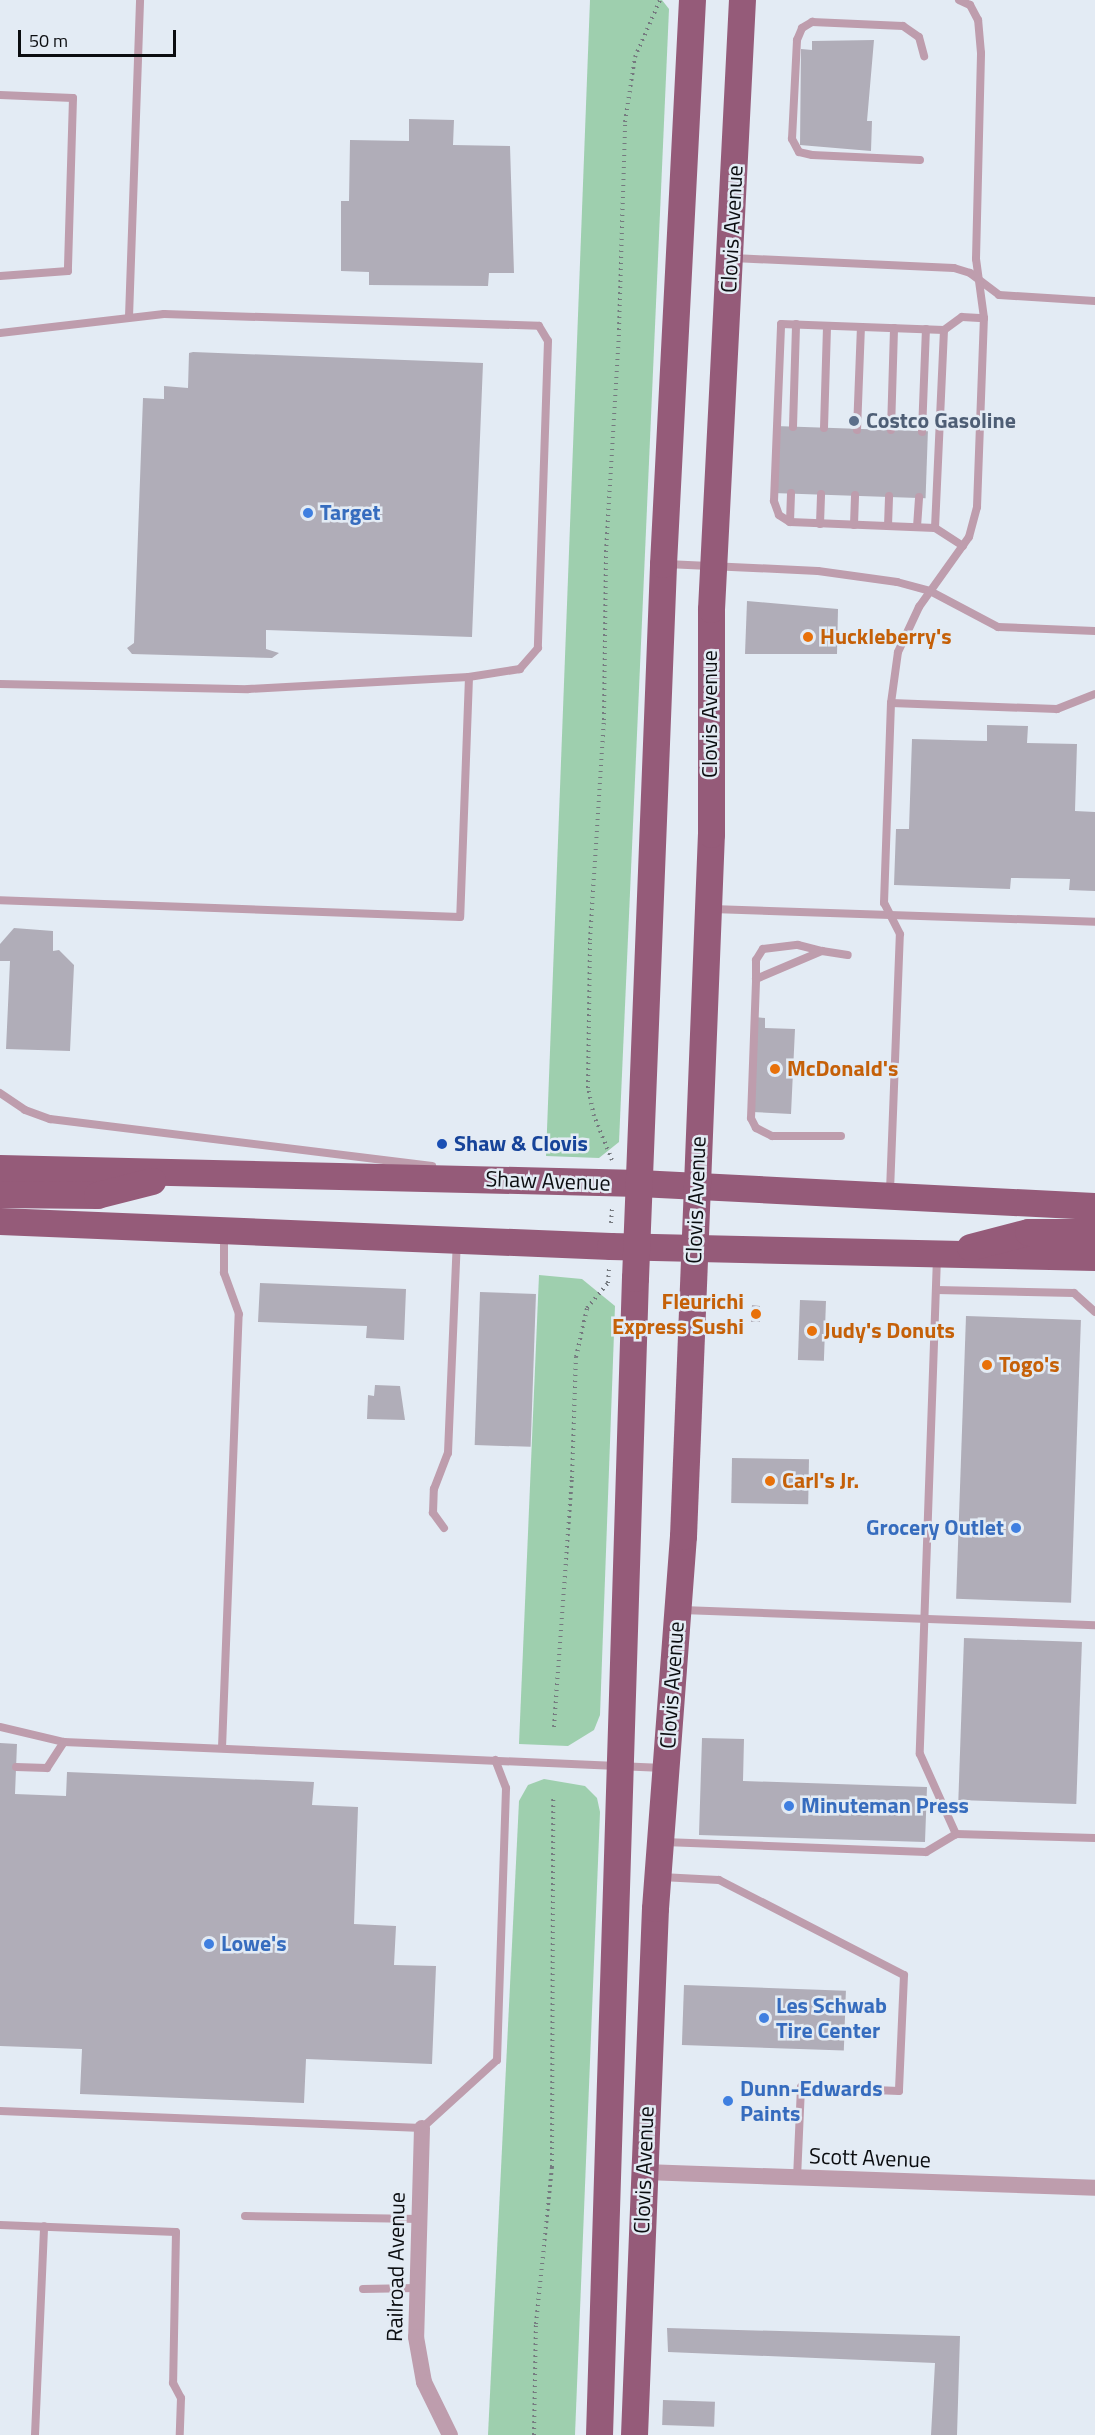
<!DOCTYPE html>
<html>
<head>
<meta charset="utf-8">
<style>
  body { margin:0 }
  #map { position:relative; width:1095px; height:2435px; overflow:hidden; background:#e3ebf4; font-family:"Titillium Web",sans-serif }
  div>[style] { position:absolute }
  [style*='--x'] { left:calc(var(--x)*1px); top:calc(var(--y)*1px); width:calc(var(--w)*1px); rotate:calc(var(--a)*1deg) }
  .green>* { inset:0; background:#9ecfae }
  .building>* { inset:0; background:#b0adb8; transform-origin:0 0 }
  .path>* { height:4px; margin-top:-2px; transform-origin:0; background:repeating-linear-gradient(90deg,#75797f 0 1.5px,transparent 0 6px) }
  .lane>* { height:8px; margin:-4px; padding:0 4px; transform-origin:4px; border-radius:4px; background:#be9dad }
  .street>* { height:16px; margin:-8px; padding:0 8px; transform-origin:8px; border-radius:8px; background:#be9dad }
  .primary>* { height:27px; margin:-13.5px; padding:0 13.5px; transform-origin:13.5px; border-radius:13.5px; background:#955b79 }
  .dots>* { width:16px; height:16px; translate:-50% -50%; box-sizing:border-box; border:3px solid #e3ebf4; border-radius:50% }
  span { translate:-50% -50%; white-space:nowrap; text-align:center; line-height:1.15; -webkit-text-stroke:5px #e3ebf4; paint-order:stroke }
  .street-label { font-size:22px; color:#0b0d10 }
  .service-label { font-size:22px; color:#4e5e75; font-weight:700 }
  .left { translate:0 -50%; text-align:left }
  .shop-label { font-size:22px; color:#366cbe; font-weight:700 }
  .right { translate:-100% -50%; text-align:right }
  .food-label { font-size:22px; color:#c56008; font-weight:700 }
  .transit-label { font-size:22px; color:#164399; font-weight:700 }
  .scale { position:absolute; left:18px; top:30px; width:158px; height:27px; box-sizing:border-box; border:3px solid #0b0d10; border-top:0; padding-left:8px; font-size:18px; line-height:21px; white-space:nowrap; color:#0b0d10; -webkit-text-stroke:4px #e3ebf4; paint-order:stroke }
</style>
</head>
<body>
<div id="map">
  <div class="green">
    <i style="clip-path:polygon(590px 0,662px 0,669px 9px,619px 1142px,599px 1158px,546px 1156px)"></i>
    <i style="clip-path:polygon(539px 1275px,582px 1279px,615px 1306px,600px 1715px,594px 1730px,568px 1746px,519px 1744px)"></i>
    <i style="clip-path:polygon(544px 1779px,585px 1786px,597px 1798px,600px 1812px,575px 2435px,488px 2435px,519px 1801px,528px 1785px)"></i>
  </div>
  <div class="building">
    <i style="clip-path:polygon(874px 40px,867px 121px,872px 121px,871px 151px,800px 145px,801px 49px,812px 50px,812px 41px)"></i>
    <i style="clip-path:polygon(409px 119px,454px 120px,453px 145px,510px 146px,514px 273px,489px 273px,488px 286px,369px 285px,369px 272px,341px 271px,341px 201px,349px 201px,350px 140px,409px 141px)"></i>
    <i style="clip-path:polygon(193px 352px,483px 363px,472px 637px,266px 630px,266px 649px,279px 653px,272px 658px,132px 654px,127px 648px,134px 643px,143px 398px,164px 399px,164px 386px,188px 388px,189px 353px)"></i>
    <i style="left:775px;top:426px;width:153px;height:67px;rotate:2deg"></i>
    <i style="clip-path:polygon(747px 601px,838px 609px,837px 654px,745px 654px)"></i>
    <i style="clip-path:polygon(987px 725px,1028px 726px,1027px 743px,1077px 744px,1075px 811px,1095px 812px,1095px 891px,1069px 890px,1070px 879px,1011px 878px,1010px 889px,894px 885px,896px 829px,909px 829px,912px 739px,987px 741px)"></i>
    <i style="clip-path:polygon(14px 928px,53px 931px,53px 951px,59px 950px,74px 965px,70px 1051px,6px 1049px,10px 961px,0 961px,0 944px)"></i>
    <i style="clip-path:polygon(755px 1017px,765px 1018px,765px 1028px,795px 1029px,791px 1114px,752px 1112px)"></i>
    <i style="clip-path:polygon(260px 1283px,406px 1289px,404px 1340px,366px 1338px,367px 1326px,258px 1322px)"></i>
    <i style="left:480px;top:1292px;width:56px;height:153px;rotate:2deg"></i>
    <i style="left:800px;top:1300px;width:26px;height:60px;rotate:2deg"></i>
    <i style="clip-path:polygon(752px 1305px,760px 1306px,760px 1322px,751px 1322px)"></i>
    <i style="left:966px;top:1316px;width:115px;height:283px;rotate:2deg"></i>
    <i style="clip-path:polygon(375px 1385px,400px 1386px,405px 1420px,367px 1419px,368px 1395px,374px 1396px)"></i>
    <i style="left:732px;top:1458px;width:77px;height:45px;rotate:1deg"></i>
    <i style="left:964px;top:1638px;width:118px;height:162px;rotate:2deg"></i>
    <i style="clip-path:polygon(702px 1738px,744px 1739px,743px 1781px,927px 1787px,925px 1842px,699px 1835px)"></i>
    <i style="clip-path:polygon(0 1743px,17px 1744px,15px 1794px,66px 1796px,67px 1772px,314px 1782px,312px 1805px,358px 1807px,354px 1924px,396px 1926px,394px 1965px,436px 1966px,432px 2064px,306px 2059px,304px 2103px,80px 2094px,82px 2049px,0 2046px)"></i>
    <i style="left:684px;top:1985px;width:162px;height:60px;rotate:2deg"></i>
    <i style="clip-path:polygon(667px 2328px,960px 2336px,957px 2435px,931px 2435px,935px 2363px,668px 2352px)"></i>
    <i style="left:663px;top:2400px;width:52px;height:25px;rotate:2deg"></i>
  </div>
  <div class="path">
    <i style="--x:612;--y:1160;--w:48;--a:-112.2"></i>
    <i style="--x:594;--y:1116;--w:29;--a:-102"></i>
    <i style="--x:588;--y:1088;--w:148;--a:-89.2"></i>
    <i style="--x:590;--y:940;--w:220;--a:-86.4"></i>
    <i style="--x:604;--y:720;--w:168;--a:-89.3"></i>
    <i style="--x:606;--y:552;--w:222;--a:-86.6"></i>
    <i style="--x:619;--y:330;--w:208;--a:-88.3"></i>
    <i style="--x:625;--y:122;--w:66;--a:-81.3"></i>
    <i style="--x:635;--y:57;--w:62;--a:-66.3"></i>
    <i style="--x:611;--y:1223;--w:16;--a:-86"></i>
    <i style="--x:554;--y:1727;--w:250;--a:-85.9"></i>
    <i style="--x:572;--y:1478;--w:121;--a:-88.1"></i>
    <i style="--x:576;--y:1357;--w:50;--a:-77.3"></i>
    <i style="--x:587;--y:1308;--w:33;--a:-50"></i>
    <i style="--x:608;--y:1283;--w:14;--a:-86"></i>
    <i style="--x:534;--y:2435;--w:111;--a:-89"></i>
    <i style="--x:536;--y:2324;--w:158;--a:-84.2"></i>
    <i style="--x:552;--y:2167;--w:369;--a:-89.8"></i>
  </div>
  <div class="lane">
    <i style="--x:0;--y:95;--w:73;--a:2.4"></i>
    <i style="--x:73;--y:98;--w:173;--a:91.7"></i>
    <i style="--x:68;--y:271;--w:68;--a:175.8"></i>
    <i style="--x:920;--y:160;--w:108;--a:-177.3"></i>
    <i style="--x:812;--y:155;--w:13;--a:-167"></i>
    <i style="--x:799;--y:152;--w:15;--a:-118"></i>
    <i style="--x:792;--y:139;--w:99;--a:-87.1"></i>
    <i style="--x:797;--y:40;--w:13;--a:-67"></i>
    <i style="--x:802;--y:28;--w:12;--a:-31"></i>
    <i style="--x:812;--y:22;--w:91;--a:2.5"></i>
    <i style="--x:903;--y:26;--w:19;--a:35"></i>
    <i style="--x:919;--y:37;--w:20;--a:75"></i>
    <i style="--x:733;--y:258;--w:221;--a:2.6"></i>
    <i style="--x:954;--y:268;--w:17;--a:17"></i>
    <i style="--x:970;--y:273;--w:36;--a:37"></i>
    <i style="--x:999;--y:295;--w:96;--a:3.6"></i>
    <i style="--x:129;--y:317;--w:317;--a:-88"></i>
    <i style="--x:0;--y:333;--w:165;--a:-6.6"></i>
    <i style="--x:164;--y:314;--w:375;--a:1.8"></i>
    <i style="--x:539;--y:326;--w:17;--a:59"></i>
    <i style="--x:548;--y:341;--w:307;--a:91.9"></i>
    <i style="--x:538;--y:648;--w:28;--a:131"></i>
    <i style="--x:520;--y:669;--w:52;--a:171.1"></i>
    <i style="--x:793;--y:427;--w:103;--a:-88.3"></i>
    <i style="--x:824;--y:428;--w:102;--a:-88.3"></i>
    <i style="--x:857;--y:430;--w:103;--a:-87.8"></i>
    <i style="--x:891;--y:430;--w:102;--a:-88.3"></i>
    <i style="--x:922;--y:432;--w:103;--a:-87.8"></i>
    <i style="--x:790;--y:522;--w:29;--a:-88"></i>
    <i style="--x:820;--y:524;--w:30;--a:-88"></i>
    <i style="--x:854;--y:525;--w:30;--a:-88"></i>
    <i style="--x:888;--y:526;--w:30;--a:-88"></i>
    <i style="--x:917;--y:527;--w:30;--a:-86"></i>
    <i style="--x:935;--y:528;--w:198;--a:-87.4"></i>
    <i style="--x:963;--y:546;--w:33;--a:-147"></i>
    <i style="--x:935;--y:528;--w:145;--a:-177.6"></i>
    <i style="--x:790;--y:522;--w:13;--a:-148"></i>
    <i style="--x:779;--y:515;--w:15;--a:-110"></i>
    <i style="--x:774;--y:501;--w:177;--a:-87.7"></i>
    <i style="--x:781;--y:324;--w:163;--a:2.1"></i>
    <i style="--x:944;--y:330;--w:22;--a:-36"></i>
    <i style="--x:962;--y:317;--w:22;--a:3"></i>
    <i style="--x:666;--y:564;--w:152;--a:2.6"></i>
    <i style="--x:818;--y:571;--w:80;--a:7.9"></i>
    <i style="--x:897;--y:582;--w:34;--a:15"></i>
    <i style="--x:930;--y:591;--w:77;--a:27.9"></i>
    <i style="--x:998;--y:627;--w:97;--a:2.4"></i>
    <i style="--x:0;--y:684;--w:248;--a:1.2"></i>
    <i style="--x:248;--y:689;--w:221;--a:-3.1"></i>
    <i style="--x:469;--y:677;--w:240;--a:92.1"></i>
    <i style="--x:460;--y:917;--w:460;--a:-177.9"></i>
    <i style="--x:891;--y:703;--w:166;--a:2.1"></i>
    <i style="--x:1057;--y:709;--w:41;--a:-21.5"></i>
    <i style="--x:712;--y:909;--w:383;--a:1.9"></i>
    <i style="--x:756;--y:979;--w:19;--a:-90"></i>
    <i style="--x:756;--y:960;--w:13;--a:-58"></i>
    <i style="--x:763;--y:949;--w:35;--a:-7"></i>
    <i style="--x:798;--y:945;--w:25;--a:14"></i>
    <i style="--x:0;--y:1093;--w:30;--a:34"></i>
    <i style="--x:25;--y:1110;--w:27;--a:20"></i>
    <i style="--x:50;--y:1119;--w:385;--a:7"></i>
    <i style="--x:841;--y:1136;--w:69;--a:180"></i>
    <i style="--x:772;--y:1136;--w:18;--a:-153"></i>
    <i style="--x:756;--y:1128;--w:11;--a:-117"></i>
    <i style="--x:751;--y:1118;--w:139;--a:-87.9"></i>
    <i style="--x:756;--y:979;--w:72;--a:-23"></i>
    <i style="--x:822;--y:951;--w:26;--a:9"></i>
    <i style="--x:890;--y:1191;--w:257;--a:-87.8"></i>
    <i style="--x:900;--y:934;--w:35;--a:-117"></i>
    <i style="--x:884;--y:903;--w:200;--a:-88"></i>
    <i style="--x:891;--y:703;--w:51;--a:-82.2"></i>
    <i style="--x:898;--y:652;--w:50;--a:-65"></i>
    <i style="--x:919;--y:607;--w:86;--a:-54.5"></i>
    <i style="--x:969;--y:537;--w:31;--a:-75"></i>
    <i style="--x:977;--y:507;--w:189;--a:-87.9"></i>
    <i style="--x:984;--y:318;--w:60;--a:-97.7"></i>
    <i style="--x:976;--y:259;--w:206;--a:-88.6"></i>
    <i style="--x:981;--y:53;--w:33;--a:-95"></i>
    <i style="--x:978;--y:20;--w:17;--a:-118"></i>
    <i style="--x:970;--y:5;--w:12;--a:-156"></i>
    <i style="--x:937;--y:1257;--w:497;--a:92"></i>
    <i style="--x:920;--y:1754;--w:88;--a:65.8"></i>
    <i style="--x:956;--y:1834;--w:139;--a:1.6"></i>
    <i style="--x:936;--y:1290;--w:138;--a:1.2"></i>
    <i style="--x:1074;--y:1293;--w:28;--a:42"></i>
    <i style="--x:444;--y:1528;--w:19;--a:-126"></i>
    <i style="--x:433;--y:1513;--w:24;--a:-88"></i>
    <i style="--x:434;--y:1489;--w:39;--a:-69"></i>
    <i style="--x:448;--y:1453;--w:211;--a:-87.6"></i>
    <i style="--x:682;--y:1610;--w:413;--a:2.1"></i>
    <i style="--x:0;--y:1727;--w:66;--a:13.2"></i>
    <i style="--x:64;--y:1742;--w:600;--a:2.49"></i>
    <i style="--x:222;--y:1748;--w:434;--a:-87.8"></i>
    <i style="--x:239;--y:1314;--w:44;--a:-110.1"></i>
    <i style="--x:224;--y:1273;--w:40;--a:-90"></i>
    <i style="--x:16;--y:1767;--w:31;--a:2"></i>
    <i style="--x:47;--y:1768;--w:31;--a:-57"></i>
    <i style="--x:664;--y:1842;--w:262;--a:2.2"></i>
    <i style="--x:926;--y:1852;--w:35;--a:-31"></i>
    <i style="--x:661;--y:1877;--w:58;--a:3"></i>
    <i style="--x:719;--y:1880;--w:208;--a:27.2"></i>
    <i style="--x:904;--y:1975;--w:116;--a:92.5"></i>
    <i style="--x:899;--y:2091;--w:98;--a:-177.7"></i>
    <i style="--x:801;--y:2087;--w:90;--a:92.5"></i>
    <i style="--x:0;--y:2111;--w:422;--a:2.3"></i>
    <i style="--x:422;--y:2128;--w:101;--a:-42.2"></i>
    <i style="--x:497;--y:2060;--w:272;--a:-88.1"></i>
    <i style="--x:506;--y:1788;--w:30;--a:-111"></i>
    <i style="--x:245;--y:2216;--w:174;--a:1"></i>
    <i style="--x:0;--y:2225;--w:176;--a:2.3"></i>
    <i style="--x:176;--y:2232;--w:151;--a:91.1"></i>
    <i style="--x:173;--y:2383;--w:17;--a:62"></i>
    <i style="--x:181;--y:2398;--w:37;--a:92"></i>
    <i style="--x:363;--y:2289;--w:53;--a:-1.1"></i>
    <i style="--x:35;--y:2435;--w:209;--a:-87.5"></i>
  </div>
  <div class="street">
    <i style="--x:422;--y:2128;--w:209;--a:91.6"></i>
    <i style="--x:416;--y:2337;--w:46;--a:79.9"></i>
    <i style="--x:424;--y:2382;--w:59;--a:63.9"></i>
    <i style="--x:644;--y:2172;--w:451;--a:2"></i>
  </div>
  <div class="primary">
    <i style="--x:0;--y:1168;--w:639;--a:1.34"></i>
    <i style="--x:639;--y:1183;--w:457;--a:2.9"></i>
    <i style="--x:0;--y:1194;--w:97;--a:0.6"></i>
    <i style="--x:97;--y:1195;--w:57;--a:-14.3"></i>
    <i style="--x:0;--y:1221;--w:611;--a:2.35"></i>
    <i style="--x:610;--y:1246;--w:485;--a:1.3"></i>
    <i style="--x:970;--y:1247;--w:60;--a:-14.5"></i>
    <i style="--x:1028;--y:1232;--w:67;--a:0"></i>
    <i style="--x:599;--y:2435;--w:1158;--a:-88.22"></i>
    <i style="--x:635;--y:1278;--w:715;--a:-87.75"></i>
    <i style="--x:663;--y:564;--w:565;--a:-87.06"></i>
    <i style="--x:634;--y:2435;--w:527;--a:-87.72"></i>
    <i style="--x:655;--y:1908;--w:373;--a:-85.7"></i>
    <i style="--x:683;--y:1536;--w:703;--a:-87.72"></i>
    <i style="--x:711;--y:834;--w:225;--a:-90"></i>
    <i style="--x:711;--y:609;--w:610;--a:-87.09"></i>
  </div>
  <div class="dots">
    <i style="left:854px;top:421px;background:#5c6f8a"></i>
    <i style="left:308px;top:513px;background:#3f7fe0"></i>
    <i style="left:808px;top:637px;background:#e8710a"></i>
    <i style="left:775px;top:1069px;background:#e8710a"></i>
    <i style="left:442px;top:1144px;background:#1a4fb4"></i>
    <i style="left:756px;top:1314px;background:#e8710a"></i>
    <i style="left:812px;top:1331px;background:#e8710a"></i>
    <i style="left:987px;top:1365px;background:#e8710a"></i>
    <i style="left:770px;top:1481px;background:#e8710a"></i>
    <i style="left:1016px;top:1528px;background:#3f7fe0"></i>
    <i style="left:789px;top:1806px;background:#3f7fe0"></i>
    <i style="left:209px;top:1944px;background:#3f7fe0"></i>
    <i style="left:764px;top:2018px;background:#3f7fe0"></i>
    <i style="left:728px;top:2101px;background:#3f7fe0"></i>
  </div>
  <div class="street-label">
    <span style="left:732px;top:229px;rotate:-87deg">Clovis Avenue</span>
    <span style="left:710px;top:714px;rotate:-90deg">Clovis Avenue</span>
    <span style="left:548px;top:1181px;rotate:2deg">Shaw Avenue</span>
    <span style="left:696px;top:1200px;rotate:-88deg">Clovis Avenue</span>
    <span style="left:672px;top:1685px;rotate:-86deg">Clovis Avenue</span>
    <span style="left:870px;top:2158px;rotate:2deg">Scott Avenue</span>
    <span style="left:644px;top:2170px;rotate:-88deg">Clovis Avenue</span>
    <span style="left:396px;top:2267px;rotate:-89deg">Railroad Avenue</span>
  </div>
  <div class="service-label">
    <span class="left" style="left:866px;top:421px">Costco Gasoline</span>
  </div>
  <div class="shop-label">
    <span class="left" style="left:320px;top:513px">Target</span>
    <span class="right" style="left:1004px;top:1528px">Grocery Outlet</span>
    <span class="left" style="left:801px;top:1806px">Minuteman Press</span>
    <span class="left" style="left:221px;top:1944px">Lowe's</span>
    <span class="left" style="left:776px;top:2018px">Les Schwab<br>Tire Center</span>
    <span class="left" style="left:740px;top:2101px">Dunn-Edwards<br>Paints</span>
  </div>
  <div class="food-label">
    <span class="left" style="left:820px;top:637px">Huckleberry's</span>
    <span class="left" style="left:787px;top:1069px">McDonald's</span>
    <span class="right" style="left:744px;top:1314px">Fleurichi<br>Express Sushi</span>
    <span class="left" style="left:824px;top:1331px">Judy's Donuts</span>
    <span class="left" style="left:999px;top:1365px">Togo's</span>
    <span class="left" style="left:782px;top:1481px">Carl's Jr.</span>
  </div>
  <div class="transit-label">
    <span class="left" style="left:454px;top:1144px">Shaw &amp; Clovis</span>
  </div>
  <div class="scale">50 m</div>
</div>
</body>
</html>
